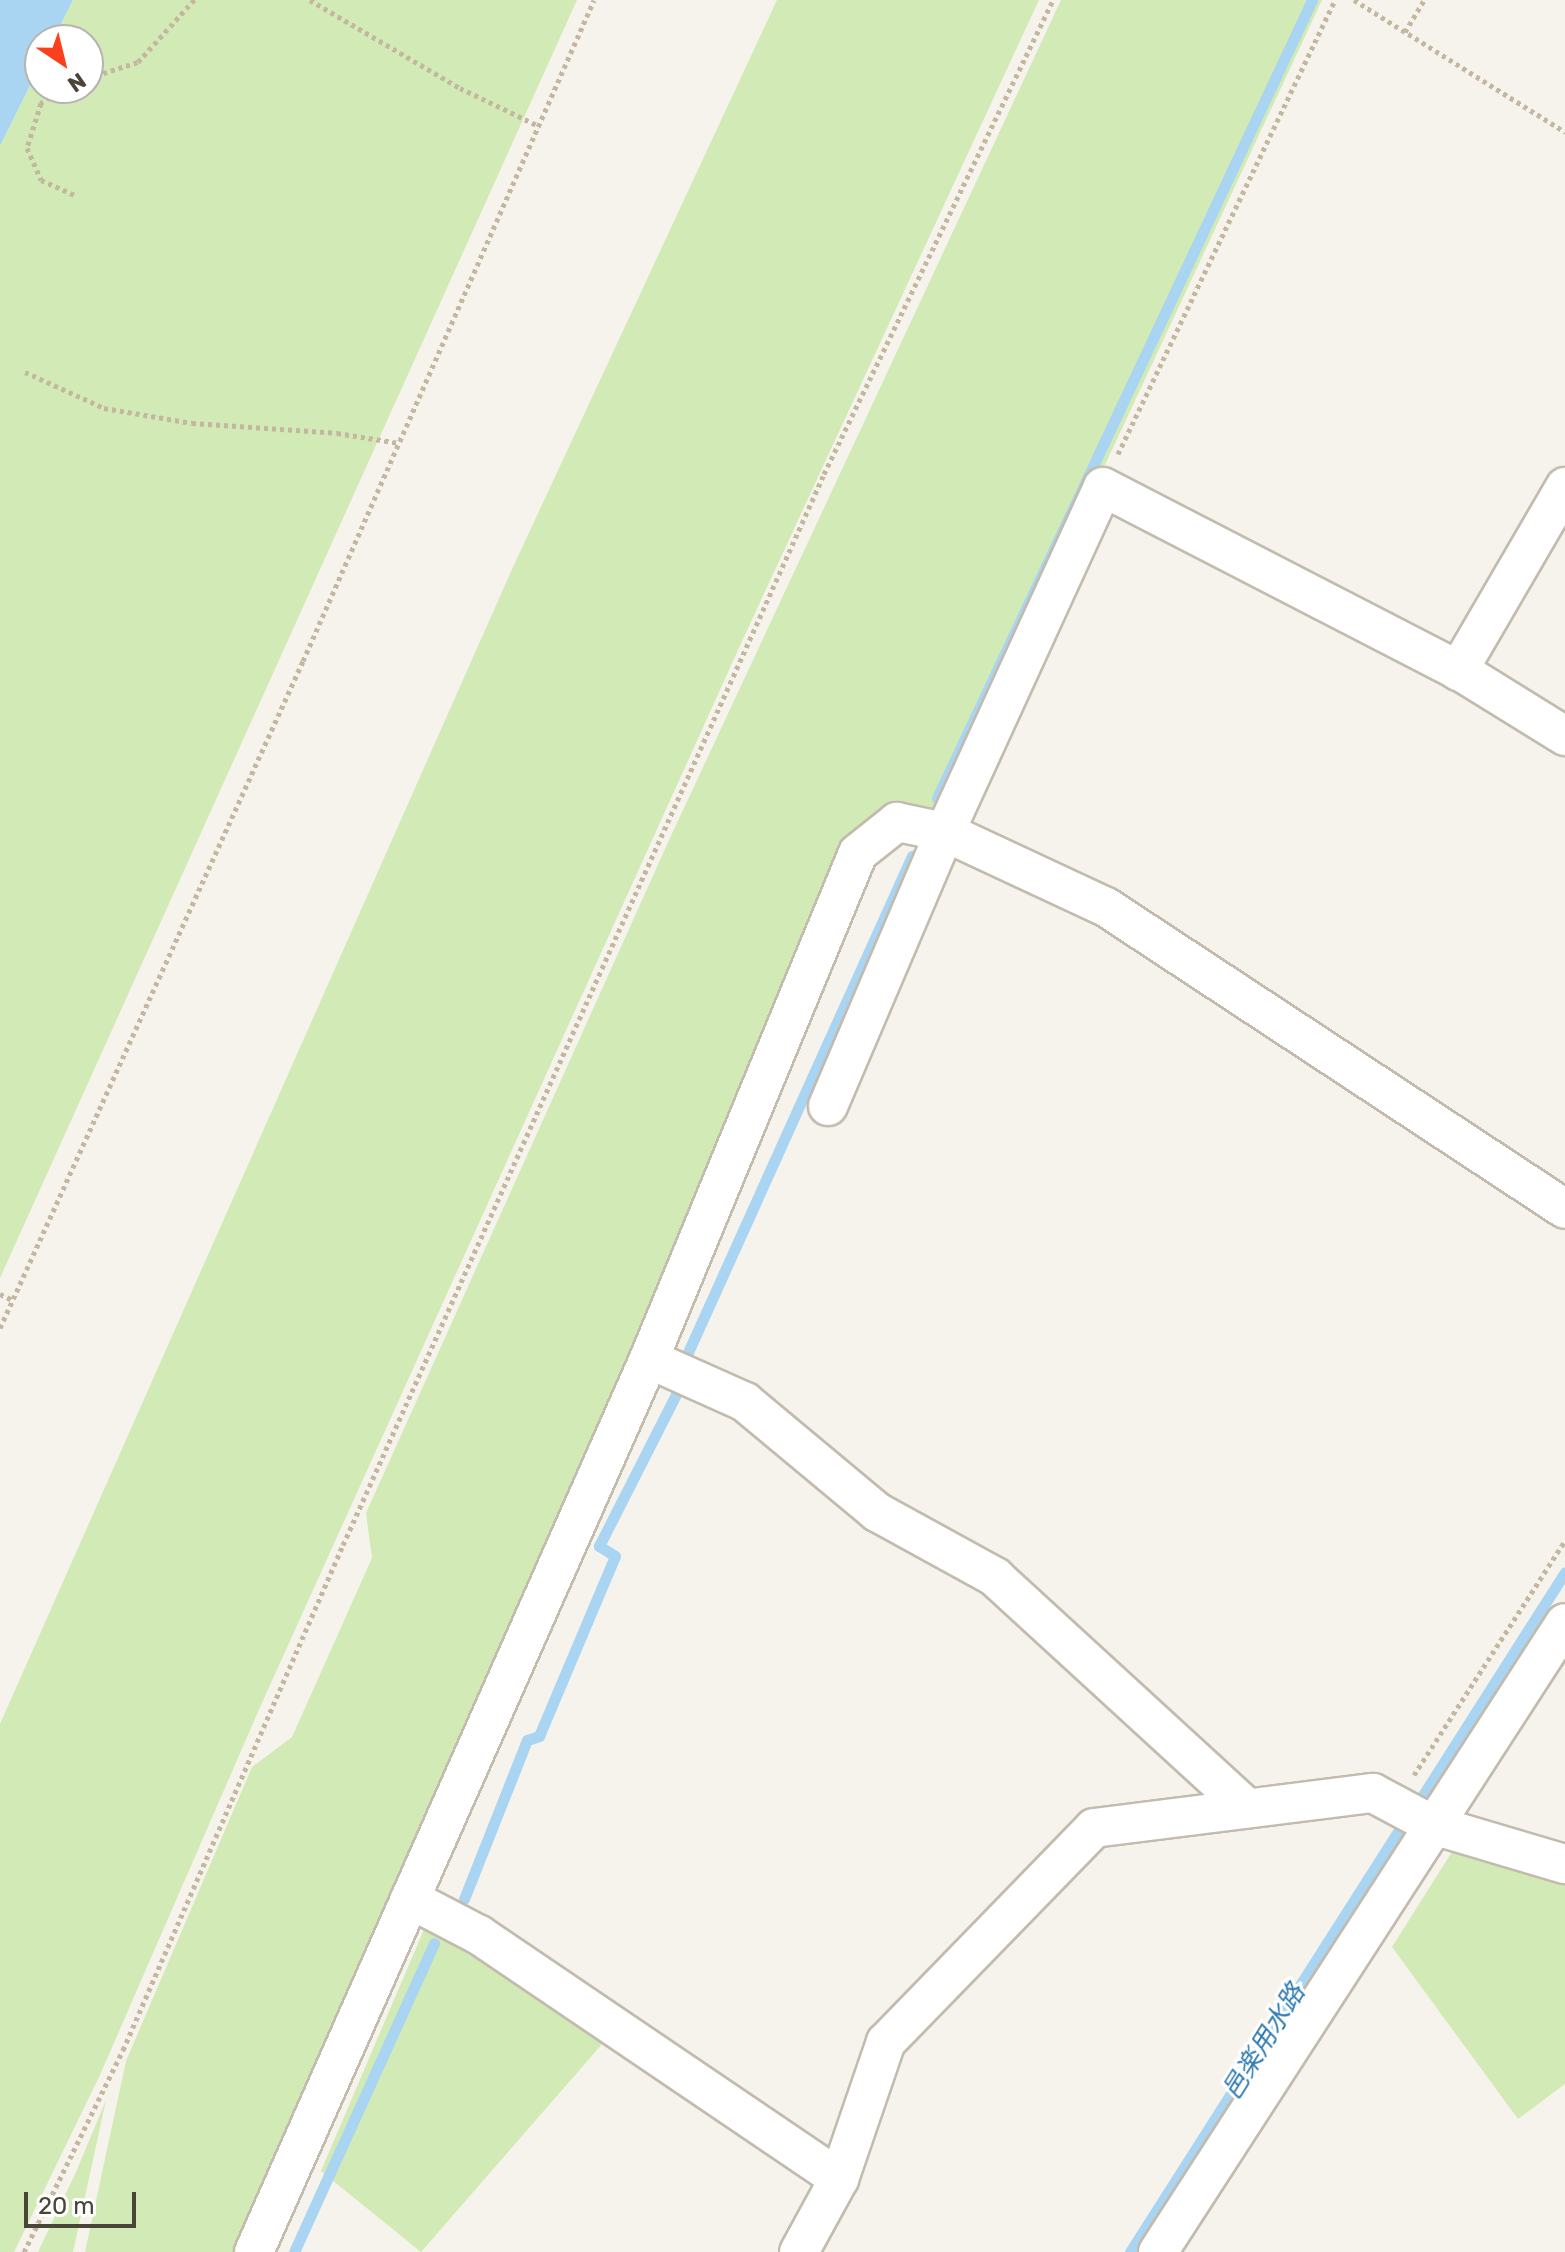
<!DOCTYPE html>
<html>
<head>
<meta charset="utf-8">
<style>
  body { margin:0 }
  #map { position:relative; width:1565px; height:2252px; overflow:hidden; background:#f6f3ec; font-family:Rubik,"Noto Sans JP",sans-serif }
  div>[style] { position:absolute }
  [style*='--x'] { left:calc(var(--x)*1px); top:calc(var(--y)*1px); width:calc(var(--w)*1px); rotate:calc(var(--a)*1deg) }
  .green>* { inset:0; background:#d2eab5 }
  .water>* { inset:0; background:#a9d4f2 }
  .stream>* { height:11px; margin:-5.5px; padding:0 5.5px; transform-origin:5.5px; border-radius:5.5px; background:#a9d4f2 }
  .path>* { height:5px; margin-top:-2.5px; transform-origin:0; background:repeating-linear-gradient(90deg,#c4b79f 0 4px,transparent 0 8px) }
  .roads { filter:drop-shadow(2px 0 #c2bbae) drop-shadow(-2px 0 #c2bbae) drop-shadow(0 2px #c2bbae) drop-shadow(0 -2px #c2bbae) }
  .minor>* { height:38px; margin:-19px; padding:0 19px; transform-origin:19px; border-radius:19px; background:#fff }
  span { translate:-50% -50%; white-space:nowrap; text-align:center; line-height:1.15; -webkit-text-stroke:6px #fff; paint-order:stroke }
  .water-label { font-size:26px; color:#2e7ab2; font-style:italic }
  .north { position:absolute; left:24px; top:24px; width:80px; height:80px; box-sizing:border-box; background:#fff; border:2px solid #b7b4b0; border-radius:50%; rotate:145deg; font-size:22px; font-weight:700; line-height:32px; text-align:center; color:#4b4439 }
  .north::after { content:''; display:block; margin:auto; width:28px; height:36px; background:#fc3f1d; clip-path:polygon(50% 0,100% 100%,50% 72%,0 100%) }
  .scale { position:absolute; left:24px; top:2192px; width:112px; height:36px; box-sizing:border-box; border:4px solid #4b4439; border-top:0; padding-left:10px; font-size:24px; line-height:28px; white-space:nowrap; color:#4b4439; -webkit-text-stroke:6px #fff; paint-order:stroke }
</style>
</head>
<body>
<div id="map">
  <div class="green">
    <i style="clip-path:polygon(73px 0,577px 0,0 1278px,0 146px,40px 65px,40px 88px,88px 88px,88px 40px,53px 40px)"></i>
    <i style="clip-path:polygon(777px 0,1039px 0,743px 639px,261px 1705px,100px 2075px,14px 2252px,0 2252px,0 1724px,513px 567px)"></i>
    <i style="clip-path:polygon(1061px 0,1322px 0,942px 814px,892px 817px,247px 2252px,85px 2252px,126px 2061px,252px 1767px,292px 1737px,372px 1558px,366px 1513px,670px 838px)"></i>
    <i style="clip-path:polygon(1455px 1847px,1565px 1876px,1565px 2084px,1518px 2119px,1392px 1947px)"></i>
    <i style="clip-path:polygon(425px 1927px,475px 1943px,610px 2035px,421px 2252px,321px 2171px)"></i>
    <i style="clip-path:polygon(106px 2100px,73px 2252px,38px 2252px,76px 2172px)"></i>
  </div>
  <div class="water">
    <i style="clip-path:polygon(0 0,73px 0,53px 40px,40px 40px,40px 65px,0 146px)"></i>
  </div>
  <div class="stream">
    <i style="--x:937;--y:798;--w:882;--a:-64.83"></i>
    <i style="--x:685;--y:1359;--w:552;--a:-65.71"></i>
    <i style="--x:1423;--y:1795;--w:264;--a:-57.5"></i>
    <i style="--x:464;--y:1899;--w:171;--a:-68.4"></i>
    <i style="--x:527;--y:1740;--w:13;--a:-18"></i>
    <i style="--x:539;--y:1736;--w:195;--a:-67.1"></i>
    <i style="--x:615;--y:1556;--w:19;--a:-148"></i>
    <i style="--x:599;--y:1546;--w:170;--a:-63.1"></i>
    <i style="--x:294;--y:2252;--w:339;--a:-65.6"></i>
    <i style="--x:1130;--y:2252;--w:499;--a:-57.5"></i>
  </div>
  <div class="path">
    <i style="--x:310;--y:0;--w:174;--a:30.4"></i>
    <i style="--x:460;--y:88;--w:88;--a:25.7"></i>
    <i style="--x:1354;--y:0;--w:249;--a:32"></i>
    <i style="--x:1405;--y:32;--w:37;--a:-59"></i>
    <i style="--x:88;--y:78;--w:52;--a:-17.7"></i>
    <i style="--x:138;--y:62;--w:84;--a:-47.9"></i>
    <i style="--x:63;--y:88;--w:27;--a:146"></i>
    <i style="--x:41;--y:103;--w:47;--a:107.3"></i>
    <i style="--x:27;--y:148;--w:35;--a:66"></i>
    <i style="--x:41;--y:180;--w:36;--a:24"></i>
    <i style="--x:25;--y:372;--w:87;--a:24.5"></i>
    <i style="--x:104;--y:408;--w:89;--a:9.7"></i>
    <i style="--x:192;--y:423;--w:145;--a:3.9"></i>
    <i style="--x:337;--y:433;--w:63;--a:9.2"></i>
    <i style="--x:1118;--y:454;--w:503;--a:-64.45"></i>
    <i style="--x:0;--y:1294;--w:14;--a:25"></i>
    <i style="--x:0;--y:1328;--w:733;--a:-65.57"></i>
    <i style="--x:303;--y:661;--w:722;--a:-66.24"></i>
    <i style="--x:1414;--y:1775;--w:278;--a:-57.2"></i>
    <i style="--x:24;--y:2252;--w:225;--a:-63.9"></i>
    <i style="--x:123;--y:2050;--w:551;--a:-66.46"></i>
    <i style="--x:343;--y:1545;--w:1174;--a:-65.81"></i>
    <i style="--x:824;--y:474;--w:526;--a:-64.21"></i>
  </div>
  <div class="roads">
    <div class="minor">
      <i style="--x:1458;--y:671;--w:213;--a:-59.8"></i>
      <i style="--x:828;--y:1106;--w:298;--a:-66.9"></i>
      <i style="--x:945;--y:832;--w:379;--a:-65.4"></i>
      <i style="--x:1103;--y:487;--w:407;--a:27.3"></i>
      <i style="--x:1465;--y:674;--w:118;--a:31.8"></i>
      <i style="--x:649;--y:1359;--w:105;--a:24.1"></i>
      <i style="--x:745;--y:1402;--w:172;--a:39.8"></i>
      <i style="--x:877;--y:1512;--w:135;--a:28.8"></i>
      <i style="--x:995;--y:1577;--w:342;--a:42.5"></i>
      <i style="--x:410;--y:1899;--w:78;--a:27.6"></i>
      <i style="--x:479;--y:1935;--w:435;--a:34.1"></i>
      <i style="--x:254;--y:2252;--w:976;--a:-66.14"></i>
      <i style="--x:649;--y:1359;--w:547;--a:-67.56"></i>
      <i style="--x:858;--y:853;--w:50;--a:-38.5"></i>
      <i style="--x:897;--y:822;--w:49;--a:11.8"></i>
      <i style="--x:945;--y:832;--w:178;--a:25"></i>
      <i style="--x:1106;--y:907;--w:549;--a:33.34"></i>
      <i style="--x:799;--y:2252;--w:83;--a:-61.3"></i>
      <i style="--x:839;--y:2179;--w:145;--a:-71.1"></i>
      <i style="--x:886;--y:2042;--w:298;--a:-45.8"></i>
      <i style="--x:1094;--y:1828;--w:281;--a:-7.2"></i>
      <i style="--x:1373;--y:1793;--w:68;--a:28.1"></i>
      <i style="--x:1433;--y:1825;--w:138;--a:16.5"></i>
      <i style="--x:1158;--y:2252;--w:749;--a:-57.09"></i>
    </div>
  </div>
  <div class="water-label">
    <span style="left:1264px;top:2042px;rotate:-58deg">邑楽用水路</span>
  </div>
  <div class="north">N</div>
  <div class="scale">20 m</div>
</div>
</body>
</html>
